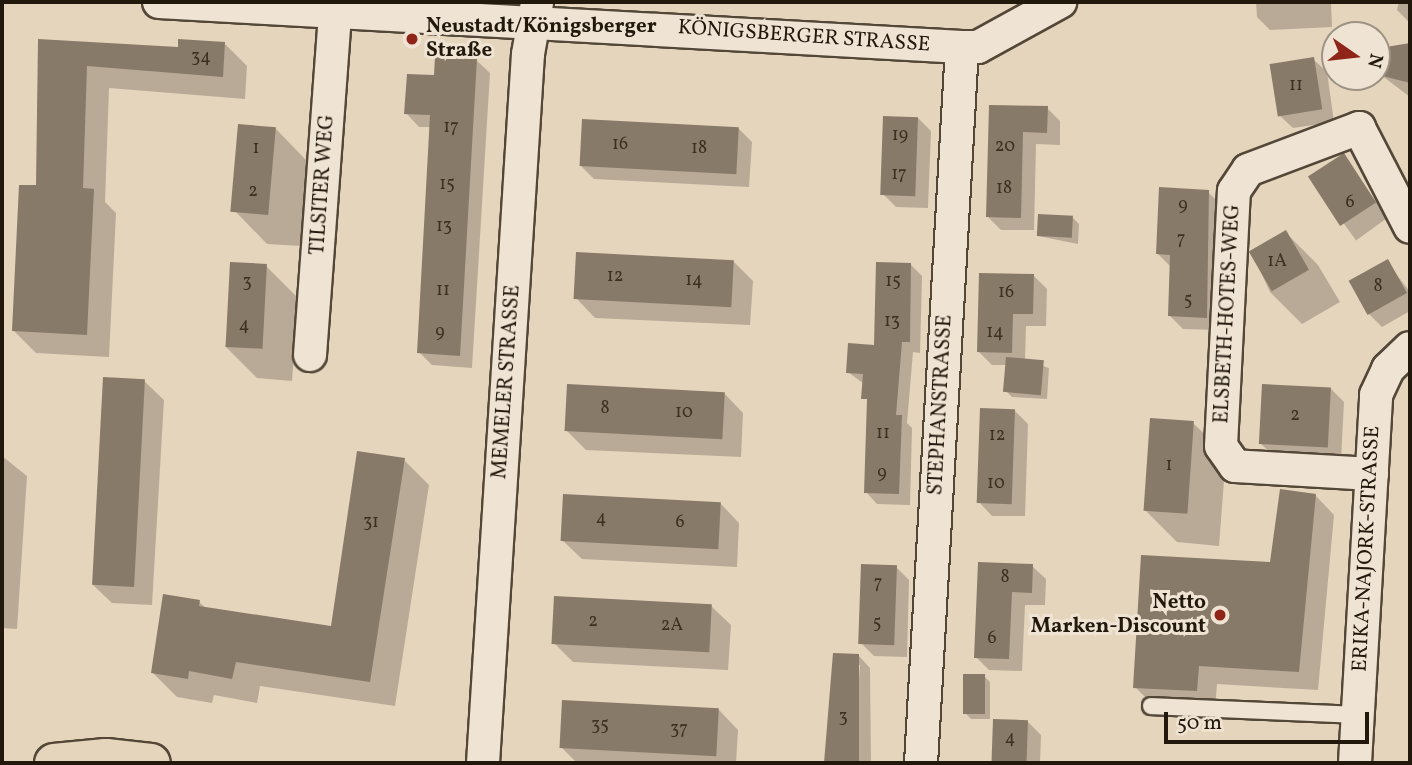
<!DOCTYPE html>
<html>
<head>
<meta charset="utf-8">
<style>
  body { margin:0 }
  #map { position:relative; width:1412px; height:765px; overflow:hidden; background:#e6d5bd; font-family:Vollkorn,serif }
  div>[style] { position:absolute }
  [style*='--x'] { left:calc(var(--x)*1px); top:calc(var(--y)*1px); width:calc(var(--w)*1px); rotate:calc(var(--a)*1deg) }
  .shadow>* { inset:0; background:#0003; transform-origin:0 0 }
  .building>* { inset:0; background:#887a68; transform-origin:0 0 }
  .roads { filter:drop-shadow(2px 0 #534738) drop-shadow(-2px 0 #534738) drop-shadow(0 2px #534738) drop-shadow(0 -2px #534738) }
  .service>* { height:16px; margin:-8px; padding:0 8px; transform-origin:8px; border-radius:8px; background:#efe4d4 }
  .minor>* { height:32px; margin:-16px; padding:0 16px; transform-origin:16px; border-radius:16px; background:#efe4d4 }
  .primary>* { height:38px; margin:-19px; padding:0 19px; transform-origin:19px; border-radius:19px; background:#e6d5bd }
  .dots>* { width:19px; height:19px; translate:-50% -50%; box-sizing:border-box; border:4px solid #efe4d4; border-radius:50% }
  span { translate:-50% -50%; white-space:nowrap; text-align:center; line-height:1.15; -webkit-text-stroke:6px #efe4d4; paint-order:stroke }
  .number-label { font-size:18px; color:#3c3023 }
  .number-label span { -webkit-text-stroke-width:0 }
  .poi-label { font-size:21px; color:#22180c; font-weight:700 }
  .left { translate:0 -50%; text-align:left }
  .right { translate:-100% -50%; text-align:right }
  .street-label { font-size:21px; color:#22180c }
  .frame { position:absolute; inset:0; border:4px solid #22180c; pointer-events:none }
  .north { position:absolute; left:1321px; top:21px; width:70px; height:70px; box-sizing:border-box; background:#efe4d4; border:2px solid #9d9284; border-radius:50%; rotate:104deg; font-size:19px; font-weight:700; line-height:28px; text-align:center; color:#22180c }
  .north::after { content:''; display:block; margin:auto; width:24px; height:32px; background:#8f2418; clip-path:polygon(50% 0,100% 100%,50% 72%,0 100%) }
  .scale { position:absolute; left:1164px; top:712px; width:205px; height:32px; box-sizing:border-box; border:4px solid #22180c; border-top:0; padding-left:9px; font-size:21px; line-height:24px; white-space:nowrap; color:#22180c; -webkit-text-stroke:5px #efe4d4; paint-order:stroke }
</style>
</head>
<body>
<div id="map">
  <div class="shadow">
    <i style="clip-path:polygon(1256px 2px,1331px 2px,1332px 27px,1270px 30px,1257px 17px)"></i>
    <i style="clip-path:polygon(1399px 2px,1410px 2px,1410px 23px,1397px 10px)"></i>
    <i style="clip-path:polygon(40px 41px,180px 49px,224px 43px,247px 66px,245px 99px,109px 88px,105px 202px,116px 213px,109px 357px,36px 353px,13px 330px,37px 187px)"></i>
    <i style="clip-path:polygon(1410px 45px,1410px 97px,1381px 75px,1388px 48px)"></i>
    <i style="clip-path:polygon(1313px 59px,1327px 72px,1334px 122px,1293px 128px,1279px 115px)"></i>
    <i style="clip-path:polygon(476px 60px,490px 73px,472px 368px,432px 365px,419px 352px,431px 127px,419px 127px,406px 113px,435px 77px)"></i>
    <i style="clip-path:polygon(991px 106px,1047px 108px,1060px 121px,1060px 145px,1036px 144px,1034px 230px,1001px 230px,988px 217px)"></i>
    <i style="clip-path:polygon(918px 118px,931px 131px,928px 208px,896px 207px,883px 194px)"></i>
    <i style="clip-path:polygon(275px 128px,307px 161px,302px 246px,267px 244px,235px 211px)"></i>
    <i style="clip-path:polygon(739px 129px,752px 142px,749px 187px,594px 179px,581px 166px)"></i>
    <i style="left:1343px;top:156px;width:76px;height:39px;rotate:54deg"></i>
    <i style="clip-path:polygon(1208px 192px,1221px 205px,1220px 330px,1183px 329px,1170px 316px,1171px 267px,1158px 254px)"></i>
    <i style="clip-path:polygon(1073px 218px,1079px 224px,1078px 244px,1038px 236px)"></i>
    <i style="clip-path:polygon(1286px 233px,1318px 265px,1340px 302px,1302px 324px,1270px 292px,1252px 253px)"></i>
    <i style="clip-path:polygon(733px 261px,753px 281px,750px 325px,595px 318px,576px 298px)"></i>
    <i style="clip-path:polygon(1387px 262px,1410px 292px,1410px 311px,1382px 327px,1369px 314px)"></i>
    <i style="clip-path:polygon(911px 265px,922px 276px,920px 353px,913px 352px,907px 423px,912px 428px,910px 505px,877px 504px,866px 492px,869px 404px,864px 384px,848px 372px,876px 347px)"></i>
    <i style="clip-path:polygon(266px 266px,298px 298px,292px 381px,257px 378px,225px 346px)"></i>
    <i style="clip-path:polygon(1034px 276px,1047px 289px,1046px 326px,1026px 326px,1025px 360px,1049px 368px,1047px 399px,1012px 397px,1006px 391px,1007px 365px,992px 365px,979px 352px)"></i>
    <i style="clip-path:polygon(144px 381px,164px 400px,152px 605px,112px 603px,92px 584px)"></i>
    <i style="clip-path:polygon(1331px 389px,1344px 402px,1341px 460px,1274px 456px,1260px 443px)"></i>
    <i style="clip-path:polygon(724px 393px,743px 413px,741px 457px,586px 450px,566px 430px)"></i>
    <i style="clip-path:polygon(1015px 411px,1028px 424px,1025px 516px,992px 516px,979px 502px)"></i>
    <i style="clip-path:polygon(1193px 423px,1226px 455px,1219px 546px,1177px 542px,1145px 510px)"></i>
    <i style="clip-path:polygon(2px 456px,27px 476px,17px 629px,2px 628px)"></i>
    <i style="clip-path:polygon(404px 460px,429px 485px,395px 706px,260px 686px,257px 703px,214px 695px,212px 703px,177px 697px,153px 673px,199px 602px,207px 609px,333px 628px)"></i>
    <i style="clip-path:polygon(1316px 496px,1334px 515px,1318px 690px,1217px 684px,1215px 709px,1154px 706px,1135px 687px,1272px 564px)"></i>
    <i style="clip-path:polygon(720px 503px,739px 523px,737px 567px,582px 559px,562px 540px)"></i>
    <i style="clip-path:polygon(979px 564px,1032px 566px,1046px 579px,1045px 605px,1025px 605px,1022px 671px,989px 670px,976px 657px)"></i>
    <i style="clip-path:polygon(896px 567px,909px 580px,907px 657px,874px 656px,861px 643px)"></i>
    <i style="clip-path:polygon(711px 606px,731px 625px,728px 670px,573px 662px,554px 643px)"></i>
    <i style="clip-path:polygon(evenodd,835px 654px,858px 655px,870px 668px,871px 763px,827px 763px,835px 654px,856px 665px,860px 665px,857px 707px,856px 665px)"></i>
    <i style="clip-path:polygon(984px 676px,990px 682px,990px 719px,971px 719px,965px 713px)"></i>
    <i style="clip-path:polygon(719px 710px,738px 730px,736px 763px,577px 763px,561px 747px)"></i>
    <i style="clip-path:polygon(995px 721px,1028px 722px,1041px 735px,1040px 763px,994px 763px)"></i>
  </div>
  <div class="building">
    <i style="clip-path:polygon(38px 39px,178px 47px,178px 39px,225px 42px,223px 77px,87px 66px,83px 188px,94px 189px,87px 335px,12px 331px,19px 185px,36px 185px)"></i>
    <i style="clip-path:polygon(1410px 43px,1410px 83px,1379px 75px,1386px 47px)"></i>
    <i style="clip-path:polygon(435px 56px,477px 58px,460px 356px,417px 353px,430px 115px,404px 114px,407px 74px,434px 75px)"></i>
    <i style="left:1314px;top:57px;width:53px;height:45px;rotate:81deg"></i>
    <i style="clip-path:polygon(989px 105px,1048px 106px,1047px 133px,1023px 132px,1021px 218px,986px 217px)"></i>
    <i style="left:883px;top:116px;width:35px;height:79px;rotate:2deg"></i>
    <i style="left:582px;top:119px;width:157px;height:47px;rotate:3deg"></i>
    <i style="left:238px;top:124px;width:38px;height:88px;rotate:5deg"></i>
    <i style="left:1344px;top:153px;width:59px;height:43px;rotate:57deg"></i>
    <i style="clip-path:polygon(1159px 187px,1209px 190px,1207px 318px,1168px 316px,1170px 255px,1156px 254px)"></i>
    <i style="left:1038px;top:214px;width:35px;height:22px;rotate:3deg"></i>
    <i style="left:1286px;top:230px;width:46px;height:43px;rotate:60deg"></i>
    <i style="left:576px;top:252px;width:158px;height:47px;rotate:3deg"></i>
    <i style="left:1388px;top:259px;width:39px;height:45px;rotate:61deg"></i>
    <i style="left:230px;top:262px;width:37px;height:85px;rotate:3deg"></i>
    <i style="clip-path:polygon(876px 262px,911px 263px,910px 342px,902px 342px,896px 415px,902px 415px,899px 494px,864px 493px,867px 399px,861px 399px,863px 374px,846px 373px,848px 343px,874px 345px)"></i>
    <i style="clip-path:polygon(979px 273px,1034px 274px,1033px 314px,1013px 314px,1012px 353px,977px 352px)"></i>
    <i style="left:1006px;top:357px;width:38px;height:35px;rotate:5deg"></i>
    <i style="left:103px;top:377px;width:42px;height:208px;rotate:3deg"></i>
    <i style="left:567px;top:384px;width:158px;height:47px;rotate:3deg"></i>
    <i style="left:1262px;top:384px;width:69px;height:60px;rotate:3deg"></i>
    <i style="left:980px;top:408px;width:35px;height:95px;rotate:2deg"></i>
    <i style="left:1150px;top:418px;width:44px;height:93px;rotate:4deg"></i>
    <i style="clip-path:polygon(357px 451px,405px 458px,370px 682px,236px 662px,232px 679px,189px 671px,188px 679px,151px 673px,163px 594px,200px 600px,199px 606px,331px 626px)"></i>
    <i style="clip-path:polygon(1280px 489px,1316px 494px,1299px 672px,1199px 666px,1197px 691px,1133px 688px,1141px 555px,1270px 562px)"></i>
    <i style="left:563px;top:494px;width:158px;height:47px;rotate:3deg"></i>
    <i style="clip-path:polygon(978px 562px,1033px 564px,1032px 593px,1012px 592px,1009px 659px,974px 658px)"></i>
    <i style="left:861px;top:564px;width:36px;height:80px;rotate:2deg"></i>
    <i style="left:554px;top:596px;width:158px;height:48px;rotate:3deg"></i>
    <i style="clip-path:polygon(833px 653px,859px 654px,859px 763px,824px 763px)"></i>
    <i style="left:963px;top:674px;width:22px;height:40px"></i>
    <i style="left:562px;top:700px;width:157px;height:48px;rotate:3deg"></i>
    <i style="left:993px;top:719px;width:35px;height:44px;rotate:2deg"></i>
  </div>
  <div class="roads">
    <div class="service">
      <i style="--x:1151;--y:706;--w:206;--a:2.5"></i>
    </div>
    <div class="minor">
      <i style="--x:159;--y:2;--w:804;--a:3.21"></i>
      <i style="--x:962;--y:47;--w:16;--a:0"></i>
      <i style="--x:978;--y:47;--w:94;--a:-28.8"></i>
      <i style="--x:310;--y:355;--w:342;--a:-85.8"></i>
      <i style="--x:1372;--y:474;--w:137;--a:-176.7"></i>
      <i style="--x:1235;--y:466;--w:24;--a:-125"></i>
      <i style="--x:1221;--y:446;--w:255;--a:-87.1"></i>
      <i style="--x:1234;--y:191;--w:25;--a:-56"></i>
      <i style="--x:1248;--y:170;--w:119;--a:-20.7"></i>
      <i style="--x:1359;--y:128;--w:111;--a:62.7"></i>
      <i style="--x:483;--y:763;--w:710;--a:-86.37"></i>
      <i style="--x:528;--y:54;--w:52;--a:-80"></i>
      <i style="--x:921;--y:763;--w:717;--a:-86.72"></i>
      <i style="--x:1355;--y:763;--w:369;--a:-86.7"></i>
      <i style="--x:1376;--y:395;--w:29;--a:-65"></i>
      <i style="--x:1388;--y:369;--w:30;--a:-44"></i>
    </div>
    <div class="primary">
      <i style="--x:54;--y:763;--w:52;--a:-5.5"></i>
      <i style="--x:106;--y:758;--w:45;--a:6.3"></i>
    </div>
  </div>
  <div class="dots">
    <i style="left:412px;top:39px;background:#8f2418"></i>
    <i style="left:1220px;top:615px;background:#8f2418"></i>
  </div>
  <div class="number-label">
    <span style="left:201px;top:58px">34</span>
    <span style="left:1296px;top:86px">11</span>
    <span style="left:451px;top:128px">17</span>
    <span style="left:900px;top:136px">19</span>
    <span style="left:620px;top:145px">16</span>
    <span style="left:1005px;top:147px">20</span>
    <span style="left:256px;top:149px">1</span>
    <span style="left:699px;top:149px">18</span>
    <span style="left:899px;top:175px">17</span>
    <span style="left:447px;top:185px">15</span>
    <span style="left:1004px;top:189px">18</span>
    <span style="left:253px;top:192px">2</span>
    <span style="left:1350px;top:203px">6</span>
    <span style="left:1183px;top:206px">9</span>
    <span style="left:444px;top:227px">13</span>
    <span style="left:1181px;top:240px">7</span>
    <span style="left:1277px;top:262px">1A</span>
    <span style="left:615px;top:277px">12</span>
    <span style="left:694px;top:281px">14</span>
    <span style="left:893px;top:282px">15</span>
    <span style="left:247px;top:283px">3</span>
    <span style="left:1378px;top:287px">8</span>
    <span style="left:443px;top:291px">11</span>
    <span style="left:1006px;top:293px">16</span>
    <span style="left:1188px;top:301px">5</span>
    <span style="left:892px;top:322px">13</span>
    <span style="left:244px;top:326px">4</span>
    <span style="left:440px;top:333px">9</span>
    <span style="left:995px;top:333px">14</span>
    <span style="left:605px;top:409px">8</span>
    <span style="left:684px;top:413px">10</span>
    <span style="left:1295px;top:416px">2</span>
    <span style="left:883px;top:434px">11</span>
    <span style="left:997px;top:436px">12</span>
    <span style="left:1169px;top:466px">1</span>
    <span style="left:882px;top:474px">9</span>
    <span style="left:996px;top:484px">10</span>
    <span style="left:601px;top:519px">4</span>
    <span style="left:371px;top:523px">31</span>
    <span style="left:680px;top:523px">6</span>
    <span style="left:1005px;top:578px">8</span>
    <span style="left:878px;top:584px">7</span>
    <span style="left:593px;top:622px">2</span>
    <span style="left:877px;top:624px">5</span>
    <span style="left:672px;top:626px">2A</span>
    <span style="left:992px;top:639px">6</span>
    <span style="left:843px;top:718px">3</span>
    <span style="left:600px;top:726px">35</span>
    <span style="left:679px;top:730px">37</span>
    <span style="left:1010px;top:739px">4</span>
  </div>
  <div class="poi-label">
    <span class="left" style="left:426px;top:39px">Neustadt/Königsberger<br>Straße</span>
    <span class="right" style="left:1206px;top:615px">Netto<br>Marken-Discount</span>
  </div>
  <div class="street-label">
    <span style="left:804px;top:37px;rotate:4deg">KÖNIGSBERGER STRASSE</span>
    <span style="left:323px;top:185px;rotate:-86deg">TILSITER WEG</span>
    <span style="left:1228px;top:314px;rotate:-87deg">ELSBETH-HOTES-WEG</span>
    <span style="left:507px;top:382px;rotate:-86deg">MEMELER STRASSE</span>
    <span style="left:941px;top:405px;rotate:-87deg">STEPHANSTRASSE</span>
    <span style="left:1367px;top:549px;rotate:-87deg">ERIKA-NAJORK-STRASSE</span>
  </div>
  <div class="frame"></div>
  <div class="north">N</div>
  <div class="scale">50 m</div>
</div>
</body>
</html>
